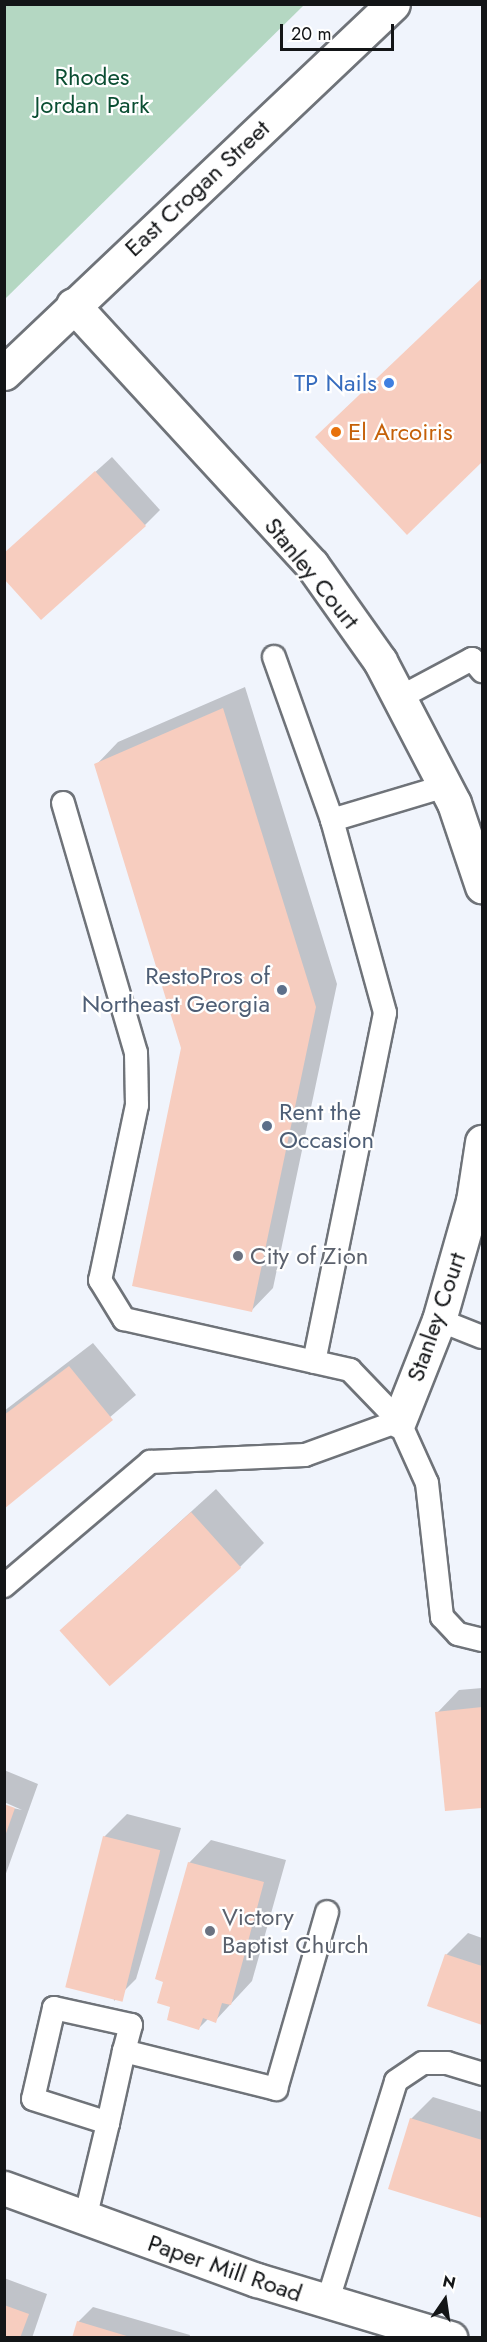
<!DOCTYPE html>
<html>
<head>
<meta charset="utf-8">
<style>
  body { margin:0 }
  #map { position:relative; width:487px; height:2342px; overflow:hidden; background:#f0f4fc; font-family:Jost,sans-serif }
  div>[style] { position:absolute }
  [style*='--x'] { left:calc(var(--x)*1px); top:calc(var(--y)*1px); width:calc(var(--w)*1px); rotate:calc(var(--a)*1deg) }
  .green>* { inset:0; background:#b4d7c2 }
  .shadow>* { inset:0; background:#0003 }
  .building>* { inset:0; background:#f7cdbf; transform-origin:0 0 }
  .roads { filter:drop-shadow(2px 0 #6f7379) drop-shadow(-2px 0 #6f7379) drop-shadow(0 2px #6f7379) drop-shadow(0 -2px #6f7379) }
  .service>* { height:22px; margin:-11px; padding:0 11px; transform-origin:11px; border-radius:11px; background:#fff }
  .minor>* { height:33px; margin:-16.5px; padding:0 16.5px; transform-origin:16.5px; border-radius:16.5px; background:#fff }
  .tertiary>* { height:33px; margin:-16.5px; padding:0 16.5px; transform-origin:16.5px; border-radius:16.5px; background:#fff }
  .primary>* { height:33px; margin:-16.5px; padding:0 16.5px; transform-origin:16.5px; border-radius:16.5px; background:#fff }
  .dots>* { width:16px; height:16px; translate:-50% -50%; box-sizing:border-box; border:3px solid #fff; border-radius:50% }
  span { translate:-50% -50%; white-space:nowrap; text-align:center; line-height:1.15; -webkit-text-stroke:4.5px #fff; paint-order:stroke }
  .park-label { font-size:24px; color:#0a4e32 }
  .street-label { font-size:24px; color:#131517 }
  .shop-label { font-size:24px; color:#366cbe }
  .right { translate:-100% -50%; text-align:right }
  .food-label { font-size:24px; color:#c56008 }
  .left { translate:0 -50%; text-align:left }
  .service-label { font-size:24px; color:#4e5e75 }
  .worship-label { font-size:24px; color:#5b616d }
  .frame { position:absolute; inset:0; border:6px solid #131517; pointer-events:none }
  .north { position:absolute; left:415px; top:2270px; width:60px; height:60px; -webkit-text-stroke:4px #fff; paint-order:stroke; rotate:13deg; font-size:16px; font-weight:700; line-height:24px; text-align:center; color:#131517 }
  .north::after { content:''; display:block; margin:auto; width:21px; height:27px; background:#131517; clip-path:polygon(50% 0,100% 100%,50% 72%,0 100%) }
  .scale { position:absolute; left:280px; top:24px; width:114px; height:27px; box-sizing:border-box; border:3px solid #131517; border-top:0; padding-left:8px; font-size:18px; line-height:21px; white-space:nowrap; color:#131517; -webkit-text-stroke:4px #fff; paint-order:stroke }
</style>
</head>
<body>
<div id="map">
  <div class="green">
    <i style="clip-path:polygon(5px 4px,304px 4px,304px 5px,5px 299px)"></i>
  </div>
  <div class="shadow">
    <i style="clip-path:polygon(482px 279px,482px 460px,407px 533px,339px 415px)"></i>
    <i style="clip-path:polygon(112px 457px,160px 510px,145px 525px,4px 554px)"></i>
    <i style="clip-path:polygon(245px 687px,337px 984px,273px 1288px,251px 1311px,183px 1048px,96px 765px,118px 742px)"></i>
    <i style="clip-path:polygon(93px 1343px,136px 1395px,4px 1507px,4px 1411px)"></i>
    <i style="clip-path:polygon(216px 1489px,264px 1543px,240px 1567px,61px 1630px)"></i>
    <i style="clip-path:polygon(482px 1688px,482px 1806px,446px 1810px,437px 1713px,459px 1690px)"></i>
    <i style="clip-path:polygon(4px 1770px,38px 1784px,4px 1879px,4px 1806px,22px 1810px,4px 1802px)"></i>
    <i style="clip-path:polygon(127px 1814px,181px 1828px,136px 1979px,114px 2001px,104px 1837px)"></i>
    <i style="clip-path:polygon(211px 1840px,286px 1860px,252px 1981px,215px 2021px,209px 2018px,199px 2028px,172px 2006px,165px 1981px,189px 1863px)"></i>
    <i style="clip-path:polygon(468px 1933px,482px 1938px,482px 2023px,429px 2005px,446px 1955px)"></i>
    <i style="clip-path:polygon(433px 2097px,482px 2112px,482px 2216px,390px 2188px,411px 2119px)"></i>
    <i style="clip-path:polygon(4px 2278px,47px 2294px,32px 2338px,4px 2338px)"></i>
    <i style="clip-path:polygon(93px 2307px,190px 2335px,189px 2338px,74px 2338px,78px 2322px)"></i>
  </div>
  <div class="building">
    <i style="clip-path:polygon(482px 278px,482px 462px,407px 535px,315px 437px)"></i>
    <i style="clip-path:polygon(95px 471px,146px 526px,41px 620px,4px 579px,4px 553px)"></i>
    <i style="clip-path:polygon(223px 708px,316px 1007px,252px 1312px,132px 1286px,181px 1048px,94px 764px)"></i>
    <i style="clip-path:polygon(69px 1366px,113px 1420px,4px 1509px,4px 1415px)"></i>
    <i style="left:191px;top:1512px;width:75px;height:177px;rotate:48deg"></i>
    <i style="clip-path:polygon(482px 1707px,482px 1808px,445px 1811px,435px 1712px)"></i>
    <i style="clip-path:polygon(4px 1804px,15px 1808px,5px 1836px,4px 1836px)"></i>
    <i style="left:103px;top:1836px;width:59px;height:156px;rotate:14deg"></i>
    <i style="clip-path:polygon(188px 1862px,264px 1882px,231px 2005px,222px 2003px,216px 2023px,203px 2018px,199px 2030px,167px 2020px,170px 2007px,157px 2003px,163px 1982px,155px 1979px)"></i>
    <i style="clip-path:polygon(445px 1954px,482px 1966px,482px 2025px,427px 2006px)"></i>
    <i style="clip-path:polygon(410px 2118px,482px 2140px,482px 2218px,388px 2189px)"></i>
    <i style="clip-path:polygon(4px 2305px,29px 2314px,20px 2338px,4px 2338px)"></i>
    <i style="clip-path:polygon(77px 2321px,130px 2337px,130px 2338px,72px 2338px)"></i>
  </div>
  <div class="roads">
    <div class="service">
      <i style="--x:274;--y:657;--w:173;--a:70.4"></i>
      <i style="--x:332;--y:820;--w:200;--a:74.6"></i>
      <i style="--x:385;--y:1013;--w:356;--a:101.5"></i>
      <i style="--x:399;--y:698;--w:83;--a:-28.1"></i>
      <i style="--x:472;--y:659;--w:16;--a:50"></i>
      <i style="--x:63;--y:803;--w:260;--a:73.7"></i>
      <i style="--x:136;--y:1053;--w:52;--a:88.9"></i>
      <i style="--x:137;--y:1105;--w:179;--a:101.9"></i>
      <i style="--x:100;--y:1280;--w:46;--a:58.4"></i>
      <i style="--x:124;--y:1319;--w:232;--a:12.7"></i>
      <i style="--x:350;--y:1370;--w:71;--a:46.1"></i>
      <i style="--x:399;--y:1421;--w:68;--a:65.7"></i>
      <i style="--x:427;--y:1483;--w:135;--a:83.6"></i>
      <i style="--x:442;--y:1617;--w:23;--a:47"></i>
      <i style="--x:458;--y:1634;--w:25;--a:14"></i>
      <i style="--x:332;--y:820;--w:118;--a:-16.7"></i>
      <i style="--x:439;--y:1320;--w:46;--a:21.6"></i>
      <i style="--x:4;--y:1586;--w:192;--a:-40.3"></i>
      <i style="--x:150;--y:1462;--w:155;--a:-2.6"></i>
      <i style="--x:305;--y:1455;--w:100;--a:-19.9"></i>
      <i style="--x:124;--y:2051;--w:157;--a:14"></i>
      <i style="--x:276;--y:2089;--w:184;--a:-73.9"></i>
      <i style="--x:85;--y:2219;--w:99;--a:-76.5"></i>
      <i style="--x:108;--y:2123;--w:74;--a:-77.5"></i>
      <i style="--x:124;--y:2051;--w:27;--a:-75"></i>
      <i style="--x:131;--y:2025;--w:79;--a:-167.6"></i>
      <i style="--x:54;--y:2008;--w:93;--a:103"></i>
      <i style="--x:33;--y:2099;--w:79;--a:17.7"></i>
      <i style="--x:327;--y:2303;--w:232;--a:-72.7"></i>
      <i style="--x:396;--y:2081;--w:32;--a:-34"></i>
      <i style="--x:423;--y:2063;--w:24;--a:0"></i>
      <i style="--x:447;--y:2063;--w:37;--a:17"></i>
    </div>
    <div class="minor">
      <i style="--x:73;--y:305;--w:353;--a:47.4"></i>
      <i style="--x:312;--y:565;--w:118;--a:54.7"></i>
      <i style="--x:380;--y:661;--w:160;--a:62.5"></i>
      <i style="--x:454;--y:803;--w:88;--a:71.4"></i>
      <i style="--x:399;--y:1421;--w:109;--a:-68.4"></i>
      <i style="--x:439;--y:1320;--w:124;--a:-74.1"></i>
      <i style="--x:473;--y:1201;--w:60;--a:-81.3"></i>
    </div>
    <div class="tertiary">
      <i style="--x:4;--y:2188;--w:269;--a:20"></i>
      <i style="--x:257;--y:2280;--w:202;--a:16.7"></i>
    </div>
    <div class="primary">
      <i style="--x:4;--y:373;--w:536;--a:-43.49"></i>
    </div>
  </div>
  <div class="dots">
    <i style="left:389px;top:383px;background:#3f7fe0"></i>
    <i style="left:336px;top:432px;background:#e8710a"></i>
    <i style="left:282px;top:990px;background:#5c6f8a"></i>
    <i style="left:267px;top:1126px;background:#5c6f8a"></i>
    <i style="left:238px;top:1256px;background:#6b7280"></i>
    <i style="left:210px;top:1931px;background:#6b7280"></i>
  </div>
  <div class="park-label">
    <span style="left:92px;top:91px">Rhodes<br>Jordan Park</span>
  </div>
  <div class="street-label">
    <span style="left:197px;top:188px;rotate:-43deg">East Crogan Street</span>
    <span style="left:312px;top:573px;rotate:51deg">Stanley Court</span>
    <span style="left:436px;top:1317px;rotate:-71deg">Stanley Court</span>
    <span style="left:225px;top:2268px;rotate:19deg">Paper Mill Road</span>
  </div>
  <div class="shop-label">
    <span class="right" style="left:377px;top:383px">TP Nails</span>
  </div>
  <div class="food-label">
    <span class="left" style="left:348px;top:432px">El Arcoiris</span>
  </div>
  <div class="service-label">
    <span class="right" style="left:270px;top:990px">RestoPros of<br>Northeast Georgia</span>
    <span class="left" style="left:279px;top:1126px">Rent the<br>Occasion</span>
  </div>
  <div class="worship-label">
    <span class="left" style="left:250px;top:1256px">City of Zion</span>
    <span class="left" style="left:222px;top:1931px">Victory<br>Baptist Church</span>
  </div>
  <div class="frame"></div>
  <div class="north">N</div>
  <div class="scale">20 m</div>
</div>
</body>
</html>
